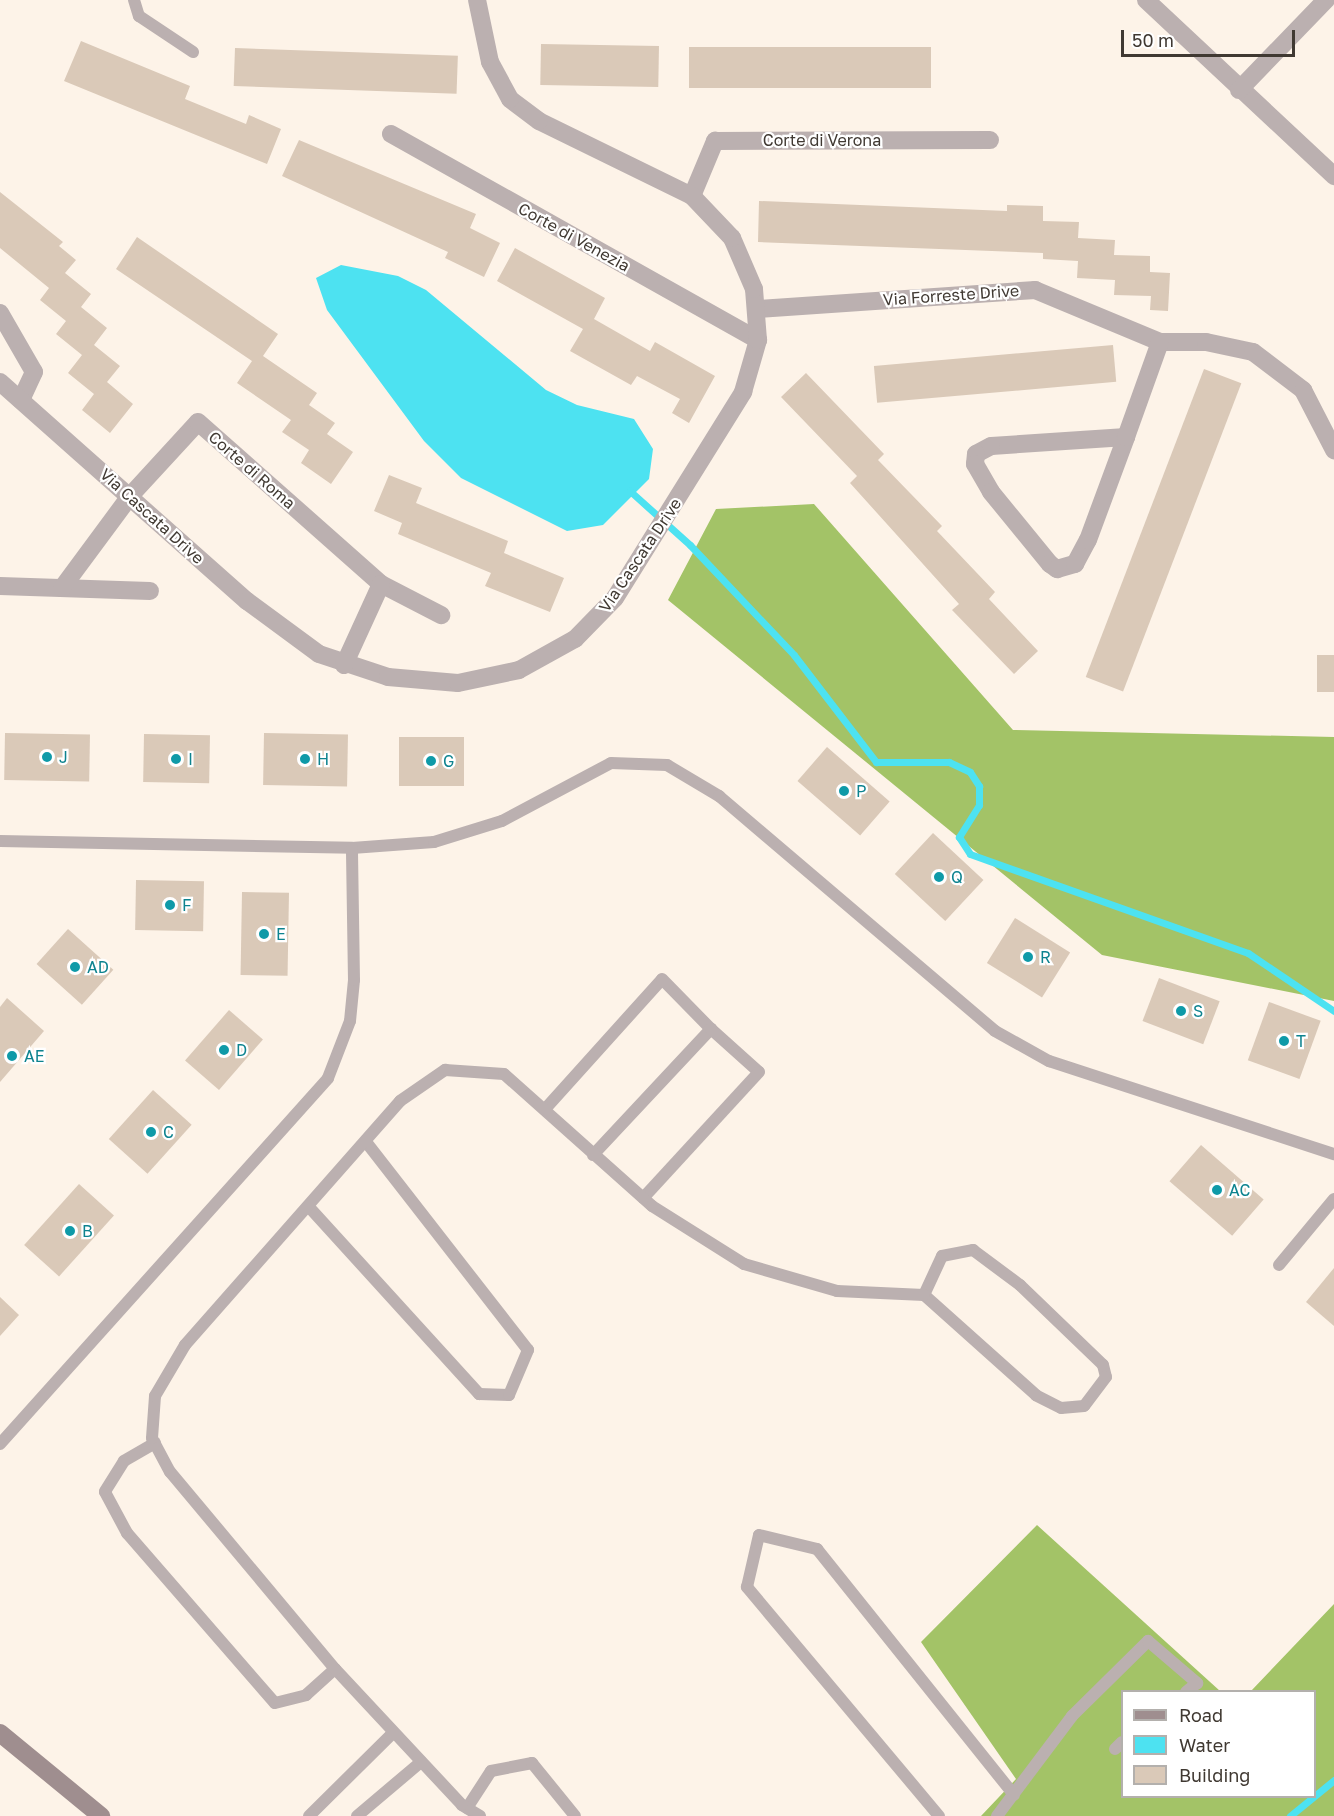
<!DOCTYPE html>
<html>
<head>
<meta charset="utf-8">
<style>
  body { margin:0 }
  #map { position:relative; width:1334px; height:1816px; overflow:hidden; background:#fdf3e8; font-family:"Golos Text",sans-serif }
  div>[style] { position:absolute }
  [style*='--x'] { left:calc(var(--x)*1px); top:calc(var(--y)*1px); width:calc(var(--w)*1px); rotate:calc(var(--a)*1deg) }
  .forest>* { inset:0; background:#a3c367 }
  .water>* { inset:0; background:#4de2f1 }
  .stream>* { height:7px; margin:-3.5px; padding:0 3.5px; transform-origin:3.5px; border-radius:3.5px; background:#4de2f1 }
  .building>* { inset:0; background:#dac9b8; transform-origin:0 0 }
  .lane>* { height:12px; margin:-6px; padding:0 6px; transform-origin:6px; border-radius:6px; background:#bbb0b0 }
  .street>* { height:18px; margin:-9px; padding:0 9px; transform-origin:9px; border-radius:9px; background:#bbb0b0 }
  .secondary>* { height:18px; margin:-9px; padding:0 9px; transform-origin:9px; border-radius:9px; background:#9f8e8f }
  .dots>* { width:16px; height:16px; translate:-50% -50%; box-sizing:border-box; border:3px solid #fff; border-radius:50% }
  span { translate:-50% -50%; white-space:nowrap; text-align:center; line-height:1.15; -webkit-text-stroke:4.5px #fff; paint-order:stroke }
  .street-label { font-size:16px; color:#403932 }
  .culture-label { font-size:16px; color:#0d838f }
  .left { translate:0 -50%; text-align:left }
  .legend { position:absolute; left:1121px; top:1690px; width:195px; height:108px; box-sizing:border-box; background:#fff; border:2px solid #b3b0ad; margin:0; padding:8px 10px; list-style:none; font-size:18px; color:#403932 }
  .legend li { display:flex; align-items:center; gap:12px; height:30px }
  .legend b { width:30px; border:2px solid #b3b0ad }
  .scale { position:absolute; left:1121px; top:30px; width:174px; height:27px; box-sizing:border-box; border:3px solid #403932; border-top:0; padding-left:8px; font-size:18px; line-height:21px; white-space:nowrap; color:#403932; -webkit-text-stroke:4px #fff; paint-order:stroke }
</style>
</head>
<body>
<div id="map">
  <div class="forest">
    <i style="clip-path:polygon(814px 504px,1013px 730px,1334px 737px,1334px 1001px,1102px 955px,668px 600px,716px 509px)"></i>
    <i style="clip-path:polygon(1037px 1525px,1220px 1691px,1122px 1692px,1122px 1796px,1314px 1796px,1314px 1692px,1251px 1691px,1334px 1604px,1334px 1816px,981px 1816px,1016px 1779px,921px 1642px)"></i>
  </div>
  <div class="water">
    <i style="clip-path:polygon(341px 265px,398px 276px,426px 290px,546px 390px,577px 405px,634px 419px,653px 449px,649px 479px,603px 525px,567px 531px,461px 478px,424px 441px,327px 310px,316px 278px)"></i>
  </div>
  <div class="stream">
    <i style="--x:630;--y:491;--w:81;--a:42"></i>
    <i style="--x:690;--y:545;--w:151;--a:46.6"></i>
    <i style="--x:794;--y:655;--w:135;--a:52.5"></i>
    <i style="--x:876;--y:762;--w:73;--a:0"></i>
    <i style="--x:949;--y:762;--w:23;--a:25"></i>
    <i style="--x:970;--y:772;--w:17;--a:57"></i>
    <i style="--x:979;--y:786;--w:19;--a:90"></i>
    <i style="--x:979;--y:805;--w:38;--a:122"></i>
    <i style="--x:959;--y:837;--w:20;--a:57"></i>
    <i style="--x:970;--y:854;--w:295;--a:19.6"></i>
    <i style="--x:1248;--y:953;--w:104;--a:34"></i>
    <i style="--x:1290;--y:1816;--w:57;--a:-39.3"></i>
  </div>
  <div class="building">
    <i style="clip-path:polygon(81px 41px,190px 86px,185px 99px,246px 124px,249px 115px,281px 129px,267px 164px,64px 81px)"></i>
    <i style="left:541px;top:44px;width:118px;height:41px;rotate:1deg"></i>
    <i style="left:931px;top:47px;width:41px;height:242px;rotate:90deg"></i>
    <i style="left:235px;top:48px;width:223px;height:38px;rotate:2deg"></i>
    <i style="clip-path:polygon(299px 140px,476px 214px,470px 228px,500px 243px,484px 277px,445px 258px,448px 252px,282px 176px)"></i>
    <i style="clip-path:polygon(0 192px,63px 242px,59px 246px,76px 260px,65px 273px,91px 294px,81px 307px,107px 328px,94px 345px,120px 366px,107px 382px,133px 404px,110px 433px,82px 410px,94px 394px,68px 373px,82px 355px,56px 334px,66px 321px,40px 300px,49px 288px,0 248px)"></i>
    <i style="clip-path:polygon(759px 201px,1007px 211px,1007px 205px,1043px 206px,1043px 221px,1079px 222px,1078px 238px,1115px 240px,1114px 255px,1150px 256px,1150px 272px,1170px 273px,1168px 311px,1150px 310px,1151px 296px,1114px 295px,1115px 280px,1077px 278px,1078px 261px,1043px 259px,1043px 253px,758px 242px)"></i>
    <i style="clip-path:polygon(137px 237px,278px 334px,263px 356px,317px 393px,309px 405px,335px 423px,327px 434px,353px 452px,331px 484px,301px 463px,309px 450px,282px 432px,291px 420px,237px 383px,252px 361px,116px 269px)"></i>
    <i style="clip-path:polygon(515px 248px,605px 298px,594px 319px,650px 351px,655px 342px,715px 376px,689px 423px,672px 413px,680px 399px,637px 376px,631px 385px,570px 351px,583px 329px,497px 281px)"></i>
    <i style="left:1113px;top:345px;width:37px;height:240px;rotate:85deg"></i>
    <i style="left:1204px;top:369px;width:40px;height:330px;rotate:21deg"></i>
    <i style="clip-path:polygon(806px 373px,884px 454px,878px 460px,942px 526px,937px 531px,995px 592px,989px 599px,1038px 651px,1014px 674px,952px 610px,959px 604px,850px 483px,857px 476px,781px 397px)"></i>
    <i style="clip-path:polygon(389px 475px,422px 488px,416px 503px,508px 541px,504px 553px,564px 578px,550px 612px,485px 586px,491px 573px,398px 534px,402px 523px,374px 511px)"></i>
    <i style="left:1317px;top:655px;width:17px;height:37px"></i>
    <i style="left:5px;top:733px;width:85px;height:47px;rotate:1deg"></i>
    <i style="left:264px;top:733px;width:84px;height:52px;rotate:1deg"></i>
    <i style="left:144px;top:734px;width:66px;height:48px;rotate:1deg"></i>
    <i style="left:399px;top:737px;width:65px;height:49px"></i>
    <i style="left:827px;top:747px;width:83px;height:45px;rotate:41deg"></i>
    <i style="left:933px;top:833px;width:69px;height:56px;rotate:43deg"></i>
    <i style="left:136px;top:880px;width:68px;height:50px;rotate:1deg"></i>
    <i style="left:242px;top:892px;width:47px;height:83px;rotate:1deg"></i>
    <i style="left:1015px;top:918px;width:65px;height:53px;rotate:32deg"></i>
    <i style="left:68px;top:929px;width:61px;height:47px;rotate:42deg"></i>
    <i style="left:1159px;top:978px;width:65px;height:46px;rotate:21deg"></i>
    <i style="clip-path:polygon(7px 998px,44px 1031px,0 1082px,0 1007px)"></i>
    <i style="left:1269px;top:1002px;width:55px;height:62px;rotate:20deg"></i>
    <i style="left:229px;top:1010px;width:45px;height:67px;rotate:41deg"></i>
    <i style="left:153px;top:1090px;width:52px;height:66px;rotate:42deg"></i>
    <i style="left:1201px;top:1145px;width:83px;height:48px;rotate:41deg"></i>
    <i style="left:79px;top:1184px;width:47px;height:82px;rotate:42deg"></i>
    <i style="clip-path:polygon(1334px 1268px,1334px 1326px,1306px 1302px)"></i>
    <i style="clip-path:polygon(0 1297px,19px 1315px,0 1336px)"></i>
  </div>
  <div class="lane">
    <i style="--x:134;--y:0;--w:17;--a:73"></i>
    <i style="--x:139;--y:16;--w:65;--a:33.7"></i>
    <i style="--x:0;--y:841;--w:352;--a:1.1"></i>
    <i style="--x:352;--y:848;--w:82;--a:-4.2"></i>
    <i style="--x:434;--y:842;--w:71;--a:-17.2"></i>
    <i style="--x:502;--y:821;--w:123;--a:-28"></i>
    <i style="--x:611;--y:763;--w:56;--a:2"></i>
    <i style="--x:667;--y:765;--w:61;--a:30.8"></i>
    <i style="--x:719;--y:796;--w:362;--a:40.4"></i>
    <i style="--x:995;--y:1031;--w:62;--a:29.1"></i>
    <i style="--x:1049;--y:1061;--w:300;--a:18.1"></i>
    <i style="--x:546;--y:1108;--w:173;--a:-48"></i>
    <i style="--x:662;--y:979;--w:70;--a:45.6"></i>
    <i style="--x:593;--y:1155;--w:173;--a:-46.9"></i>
    <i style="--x:711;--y:1029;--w:64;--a:41.9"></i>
    <i style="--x:759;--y:1072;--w:171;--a:132.6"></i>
    <i style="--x:309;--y:1207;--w:253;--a:47.7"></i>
    <i style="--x:479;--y:1394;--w:30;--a:2"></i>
    <i style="--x:509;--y:1395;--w:49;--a:-67.1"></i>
    <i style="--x:528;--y:1350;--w:262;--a:-127.9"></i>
    <i style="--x:973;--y:1250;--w:59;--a:36.7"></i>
    <i style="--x:1020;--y:1285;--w:115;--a:43.9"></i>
    <i style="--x:1103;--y:1365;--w:12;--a:76"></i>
    <i style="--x:1106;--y:1377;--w:36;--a:127"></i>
    <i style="--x:1084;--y:1406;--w:23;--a:175"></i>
    <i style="--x:1061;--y:1408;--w:28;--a:-153"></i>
    <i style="--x:1036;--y:1395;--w:150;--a:-138.2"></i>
    <i style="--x:924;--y:1295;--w:43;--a:-65.2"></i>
    <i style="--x:942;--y:1256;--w:32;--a:-11"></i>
    <i style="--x:1279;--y:1265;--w:86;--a:-50.2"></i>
    <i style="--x:155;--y:1443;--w:36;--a:150"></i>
    <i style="--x:124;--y:1461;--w:36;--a:122"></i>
    <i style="--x:105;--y:1492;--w:47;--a:61.8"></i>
    <i style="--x:127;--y:1533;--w:225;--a:49"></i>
    <i style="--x:275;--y:1703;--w:32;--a:-14"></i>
    <i style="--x:306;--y:1695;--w:39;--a:-42"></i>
    <i style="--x:0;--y:1444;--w:491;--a:-48.1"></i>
    <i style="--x:328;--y:1078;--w:61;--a:-68.9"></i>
    <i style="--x:350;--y:1021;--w:41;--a:-84.4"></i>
    <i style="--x:354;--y:980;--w:132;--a:-90.9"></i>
    <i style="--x:1115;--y:1749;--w:10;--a:-45"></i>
    <i style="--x:467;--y:1808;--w:44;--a:-57"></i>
    <i style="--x:491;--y:1771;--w:42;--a:-11"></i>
    <i style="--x:532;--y:1763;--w:68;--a:50.9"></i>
    <i style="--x:309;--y:1816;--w:118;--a:-44.7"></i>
    <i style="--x:357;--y:1816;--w:84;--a:-40.2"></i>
    <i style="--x:480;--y:1816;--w:21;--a:-149"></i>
    <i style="--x:462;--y:1805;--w:186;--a:-133"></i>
    <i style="--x:335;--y:1669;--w:257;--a:-129.9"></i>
    <i style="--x:170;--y:1472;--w:38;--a:-118"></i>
    <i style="--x:152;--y:1438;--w:42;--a:-85.9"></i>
    <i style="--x:155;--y:1396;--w:59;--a:-59.5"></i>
    <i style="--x:185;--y:1345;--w:325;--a:-48.6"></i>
    <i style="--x:400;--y:1101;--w:55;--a:-34.6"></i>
    <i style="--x:445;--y:1070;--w:59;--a:3.9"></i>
    <i style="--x:504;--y:1074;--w:198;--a:41.7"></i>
    <i style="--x:652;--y:1206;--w:109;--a:32.2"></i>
    <i style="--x:744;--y:1264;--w:97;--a:16.2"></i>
    <i style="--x:837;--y:1291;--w:87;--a:2.6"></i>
    <i style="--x:939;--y:1816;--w:299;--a:-130"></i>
    <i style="--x:747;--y:1587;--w:53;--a:-77"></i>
    <i style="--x:759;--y:1535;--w:60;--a:13.6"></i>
    <i style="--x:817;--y:1549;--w:315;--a:51.3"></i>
    <i style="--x:997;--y:1816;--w:125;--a:-53.1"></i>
    <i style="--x:1072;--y:1716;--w:107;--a:-44.6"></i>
    <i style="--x:1148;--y:1641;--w:65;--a:40.6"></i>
    <i style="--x:1197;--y:1683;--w:14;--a:141"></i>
  </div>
  <div class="street">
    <i style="--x:1146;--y:0;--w:258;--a:43.1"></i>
    <i style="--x:1239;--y:90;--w:125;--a:-46"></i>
    <i style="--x:391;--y:134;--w:421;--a:29.3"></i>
    <i style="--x:692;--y:196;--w:60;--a:-67.3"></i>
    <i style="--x:715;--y:141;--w:275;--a:-0.2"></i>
    <i style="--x:757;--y:309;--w:279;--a:-3.9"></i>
    <i style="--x:1035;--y:290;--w:135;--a:22.6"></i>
    <i style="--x:1160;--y:342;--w:46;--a:0"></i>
    <i style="--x:1206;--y:342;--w:48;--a:12"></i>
    <i style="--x:1253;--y:352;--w:63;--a:37.2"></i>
    <i style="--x:1303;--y:390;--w:68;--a:62.7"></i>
    <i style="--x:0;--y:313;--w:68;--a:60"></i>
    <i style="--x:34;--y:372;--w:31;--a:115"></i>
    <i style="--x:0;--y:382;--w:330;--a:41.6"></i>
    <i style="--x:247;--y:601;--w:89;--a:36.4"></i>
    <i style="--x:319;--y:654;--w:73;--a:18.4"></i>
    <i style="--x:388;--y:677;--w:70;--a:4.9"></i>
    <i style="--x:458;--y:683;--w:62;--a:-12"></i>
    <i style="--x:519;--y:670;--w:64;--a:-29"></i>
    <i style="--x:575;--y:639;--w:57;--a:-45.7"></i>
    <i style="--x:615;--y:598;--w:243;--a:-58.1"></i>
    <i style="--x:743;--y:392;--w:54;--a:-73.9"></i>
    <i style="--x:758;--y:340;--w:51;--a:-94.5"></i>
    <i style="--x:754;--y:289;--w:56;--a:-113.3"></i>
    <i style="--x:732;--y:238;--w:58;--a:-133.6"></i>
    <i style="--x:692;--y:196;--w:170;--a:-153.9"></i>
    <i style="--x:539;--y:121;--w:36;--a:-143"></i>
    <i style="--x:510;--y:99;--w:42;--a:-118.4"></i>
    <i style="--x:490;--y:62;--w:63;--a:-101.8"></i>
    <i style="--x:1126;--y:437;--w:135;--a:176.2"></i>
    <i style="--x:991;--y:446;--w:17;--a:152"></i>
    <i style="--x:976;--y:454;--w:10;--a:96"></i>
    <i style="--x:975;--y:464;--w:32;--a:60"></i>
    <i style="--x:991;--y:492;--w:93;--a:50.7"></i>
    <i style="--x:1050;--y:564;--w:9;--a:36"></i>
    <i style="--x:1057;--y:569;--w:19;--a:-16"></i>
    <i style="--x:1075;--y:564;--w:27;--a:-62"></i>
    <i style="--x:1088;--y:540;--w:110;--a:-69.7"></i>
    <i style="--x:1126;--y:437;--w:101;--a:-70.3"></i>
    <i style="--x:0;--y:586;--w:150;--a:1.9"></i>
    <i style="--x:62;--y:588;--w:114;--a:-53.5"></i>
    <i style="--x:130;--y:496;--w:100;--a:-47.4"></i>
    <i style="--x:198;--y:422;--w:244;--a:41.5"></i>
    <i style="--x:381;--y:584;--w:68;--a:27.3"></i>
    <i style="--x:344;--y:665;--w:89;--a:-65.4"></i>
  </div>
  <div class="secondary">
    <i style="--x:0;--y:1733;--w:131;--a:39.4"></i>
  </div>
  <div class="dots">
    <i style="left:47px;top:757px;background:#0f9aa8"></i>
    <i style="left:176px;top:759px;background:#0f9aa8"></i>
    <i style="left:305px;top:759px;background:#0f9aa8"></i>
    <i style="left:431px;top:761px;background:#0f9aa8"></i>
    <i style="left:844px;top:791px;background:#0f9aa8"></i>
    <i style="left:939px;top:877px;background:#0f9aa8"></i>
    <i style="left:170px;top:905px;background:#0f9aa8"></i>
    <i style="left:264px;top:934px;background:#0f9aa8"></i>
    <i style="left:1028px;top:957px;background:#0f9aa8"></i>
    <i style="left:75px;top:967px;background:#0f9aa8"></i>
    <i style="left:1181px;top:1011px;background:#0f9aa8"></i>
    <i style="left:1284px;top:1041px;background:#0f9aa8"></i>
    <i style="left:224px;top:1050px;background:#0f9aa8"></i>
    <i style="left:12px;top:1056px;background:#0f9aa8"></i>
    <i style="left:151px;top:1132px;background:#0f9aa8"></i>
    <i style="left:1217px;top:1190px;background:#0f9aa8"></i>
    <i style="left:70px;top:1231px;background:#0f9aa8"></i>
  </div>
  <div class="street-label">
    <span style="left:822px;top:140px">Corte di Verona</span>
    <span style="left:574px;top:237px;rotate:29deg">Corte di Venezia</span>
    <span style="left:951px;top:295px;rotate:-4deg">Via Forreste Drive</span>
    <span style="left:252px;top:470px;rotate:41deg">Corte di Roma</span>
    <span style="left:152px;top:516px;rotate:42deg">Via Cascata Drive</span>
    <span style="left:640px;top:555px;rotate:-56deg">Via Cascata Drive</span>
  </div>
  <div class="culture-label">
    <span class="left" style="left:59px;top:757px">J</span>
    <span class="left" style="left:188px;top:759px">I</span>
    <span class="left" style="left:317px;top:759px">H</span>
    <span class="left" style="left:443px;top:761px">G</span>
    <span class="left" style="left:856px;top:791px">P</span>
    <span class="left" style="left:951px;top:877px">Q</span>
    <span class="left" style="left:182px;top:905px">F</span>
    <span class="left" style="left:276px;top:934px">E</span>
    <span class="left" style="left:1040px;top:957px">R</span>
    <span class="left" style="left:87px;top:967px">AD</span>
    <span class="left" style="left:1193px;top:1011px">S</span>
    <span class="left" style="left:1296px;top:1041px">T</span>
    <span class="left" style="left:236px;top:1050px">D</span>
    <span class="left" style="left:24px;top:1056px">AE</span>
    <span class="left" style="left:163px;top:1132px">C</span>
    <span class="left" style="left:1229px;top:1190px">AC</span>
    <span class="left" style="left:82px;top:1231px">B</span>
  </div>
  <ul class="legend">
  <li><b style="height:8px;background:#9f8e8f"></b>Road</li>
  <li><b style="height:16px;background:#4de2f1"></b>Water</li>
  <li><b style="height:16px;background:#dac9b8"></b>Building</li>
  </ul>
  <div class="scale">50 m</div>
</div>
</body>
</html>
